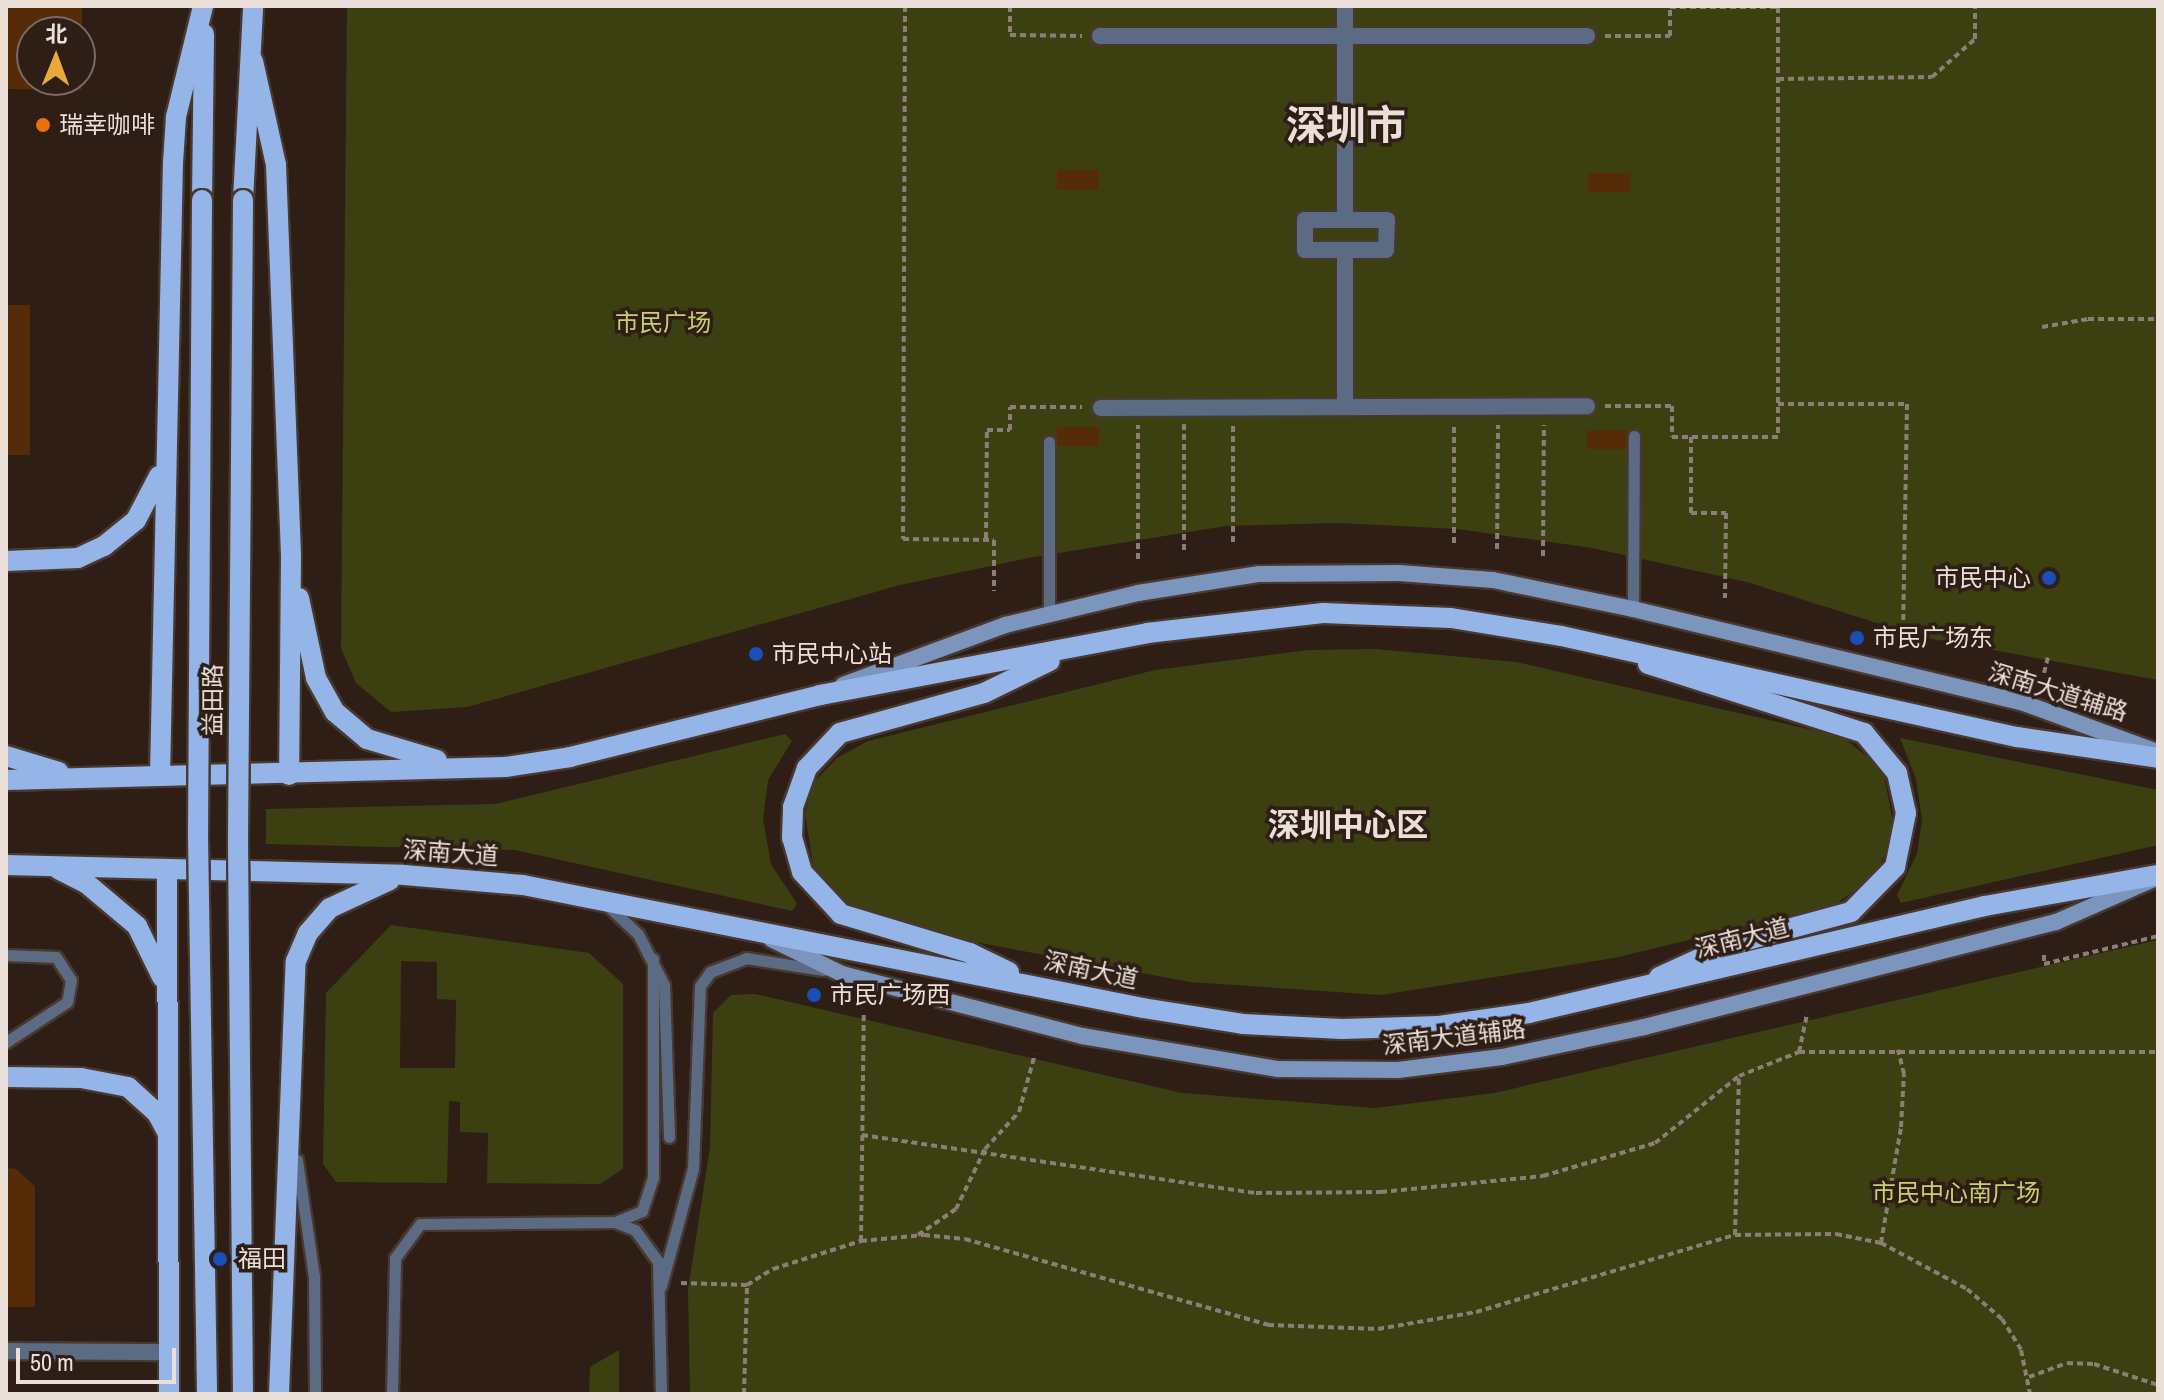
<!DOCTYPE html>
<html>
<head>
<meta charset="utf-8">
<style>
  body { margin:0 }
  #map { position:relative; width:2164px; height:1400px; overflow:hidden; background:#2e1e15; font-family:"Archivo Narrow","Noto Sans SC",sans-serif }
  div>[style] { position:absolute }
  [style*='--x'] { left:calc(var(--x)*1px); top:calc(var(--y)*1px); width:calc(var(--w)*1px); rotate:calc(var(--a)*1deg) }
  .green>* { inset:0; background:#3c4011 }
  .building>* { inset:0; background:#562b07; transform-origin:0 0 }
  .path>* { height:4px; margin-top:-2px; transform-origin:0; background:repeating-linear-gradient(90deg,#8b7e76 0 6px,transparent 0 10px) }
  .roads { filter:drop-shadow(2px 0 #483930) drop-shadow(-2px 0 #483930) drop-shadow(0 2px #483930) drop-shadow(0 -2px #483930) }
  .service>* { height:11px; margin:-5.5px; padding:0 5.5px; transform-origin:5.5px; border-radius:5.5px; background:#5c6b84 }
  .pedestrian>* { height:16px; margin:-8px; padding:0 8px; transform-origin:8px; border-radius:8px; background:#5c6b84 }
  .minor>* { height:16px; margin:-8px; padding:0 8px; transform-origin:8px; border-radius:8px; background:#5c6b84 }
  .secondary>* { height:16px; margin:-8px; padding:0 8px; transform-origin:8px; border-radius:8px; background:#7c95bd }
  .primary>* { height:20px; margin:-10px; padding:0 10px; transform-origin:10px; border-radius:10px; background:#95b5e9 }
  .bridges { filter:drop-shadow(2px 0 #483930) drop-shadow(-2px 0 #483930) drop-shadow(0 2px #483930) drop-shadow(0 -2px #483930) }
  .primary-bridge>* { height:20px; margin:-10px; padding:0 10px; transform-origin:10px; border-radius:10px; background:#95b5e9 }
  .dots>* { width:22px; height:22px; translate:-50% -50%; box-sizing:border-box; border:4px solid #2e1e15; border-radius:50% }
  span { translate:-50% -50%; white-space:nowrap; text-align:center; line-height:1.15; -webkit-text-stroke:7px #2e1e15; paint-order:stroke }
  .poi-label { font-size:24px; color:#eadfd9 }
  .left { translate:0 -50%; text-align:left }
  .right { translate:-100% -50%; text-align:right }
  .park-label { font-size:24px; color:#c7d16b }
  .street-label { font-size:24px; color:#eadfd9 }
  .district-label { font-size:32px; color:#eadfd9; font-weight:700 }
  .town-label { font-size:40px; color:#eadfd9; font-weight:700 }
  .frame { position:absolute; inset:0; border:8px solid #eadfd9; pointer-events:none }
  .north { position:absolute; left:16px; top:16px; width:80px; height:80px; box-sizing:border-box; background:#2e1e15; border:2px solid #796b63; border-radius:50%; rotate:1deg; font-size:22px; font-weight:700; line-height:32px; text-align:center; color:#eadfd9 }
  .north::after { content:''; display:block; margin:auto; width:28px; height:36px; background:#eaaa39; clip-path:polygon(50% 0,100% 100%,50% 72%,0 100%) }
  .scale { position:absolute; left:16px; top:1348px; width:160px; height:36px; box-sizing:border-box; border:4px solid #eadfd9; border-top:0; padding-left:10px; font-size:24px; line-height:28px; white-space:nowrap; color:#eadfd9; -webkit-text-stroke:6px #2e1e15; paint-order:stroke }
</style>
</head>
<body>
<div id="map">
  <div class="green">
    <i style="clip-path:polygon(347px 6px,2158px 6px,2158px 680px,1921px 637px,1747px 582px,1592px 548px,1458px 529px,1339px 523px,1226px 526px,1034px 557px,900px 585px,467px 707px,391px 712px,356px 683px,341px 648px)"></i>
    <i style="clip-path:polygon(1376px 649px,1516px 662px,1843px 737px,1883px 770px,1893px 822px,1890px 847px,1870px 880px,1834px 905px,1614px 958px,1381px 995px,1190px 982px,975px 942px,865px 915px,826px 888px,813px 865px,805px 814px,814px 782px,837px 758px,868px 741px,1155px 670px,1308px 650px)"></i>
    <i style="clip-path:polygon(785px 734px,792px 741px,768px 780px,763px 819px,771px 864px,797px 904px,792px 911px,515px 850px,266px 844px,266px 809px,496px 804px)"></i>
    <i style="clip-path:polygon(1900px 738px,2158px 790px,2158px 845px,1901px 903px,1897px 895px,1917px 854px,1922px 820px,1916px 779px)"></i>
    <i style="clip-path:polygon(evenodd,391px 925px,589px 953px,623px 984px,623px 1169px,600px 1184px,487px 1183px,488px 1133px,460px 1132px,460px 1102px,449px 1101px,447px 1183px,336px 1182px,323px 1164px,326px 993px,391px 925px,401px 961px,437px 962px,437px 999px,456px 1000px,455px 1068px,400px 1068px,401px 961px)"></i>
    <i style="clip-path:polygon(2158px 940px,2158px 1394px,690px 1394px,688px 1290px,710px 1147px,713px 1013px,731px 995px,755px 994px,1182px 1093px,1375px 1108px,1494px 1093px)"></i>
    <i style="clip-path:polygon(619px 1350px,619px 1394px,589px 1394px,590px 1367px)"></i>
  </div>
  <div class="building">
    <i style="clip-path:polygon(6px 6px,82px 6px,82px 32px,32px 32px,32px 80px,82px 80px,81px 90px,6px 89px)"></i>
    <i style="left:1057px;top:169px;width:42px;height:20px;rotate:1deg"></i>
    <i style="left:1588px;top:173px;width:43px;height:19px"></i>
    <i style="left:6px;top:305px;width:24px;height:150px"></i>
    <i style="left:1057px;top:427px;width:42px;height:19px"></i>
    <i style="left:1587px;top:430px;width:42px;height:19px"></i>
    <i style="clip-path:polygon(6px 1168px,16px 1169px,35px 1186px,35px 1307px,6px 1307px)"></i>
  </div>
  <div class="path">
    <i style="--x:905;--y:6;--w:533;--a:90.21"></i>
    <i style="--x:903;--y:539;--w:91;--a:0.6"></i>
    <i style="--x:994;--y:540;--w:51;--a:90"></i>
    <i style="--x:1010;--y:6;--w:29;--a:90"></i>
    <i style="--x:1010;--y:35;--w:72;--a:0.8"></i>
    <i style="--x:1605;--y:36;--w:65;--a:0"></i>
    <i style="--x:1670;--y:36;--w:29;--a:-90"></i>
    <i style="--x:1670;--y:7;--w:108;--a:0"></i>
    <i style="--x:1778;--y:7;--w:430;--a:90"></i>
    <i style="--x:1778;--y:437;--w:87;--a:180"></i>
    <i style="--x:1691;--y:437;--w:76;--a:90"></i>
    <i style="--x:1691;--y:513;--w:35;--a:0"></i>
    <i style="--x:1726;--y:513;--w:85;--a:90.7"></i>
    <i style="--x:1778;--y:79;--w:154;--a:-0.7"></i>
    <i style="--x:1932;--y:77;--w:57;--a:-41.5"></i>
    <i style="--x:1975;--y:39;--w:33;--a:-90"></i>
    <i style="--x:2042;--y:327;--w:47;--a:-9.9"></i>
    <i style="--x:2088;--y:319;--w:70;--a:0"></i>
    <i style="--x:1778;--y:404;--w:129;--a:0"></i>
    <i style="--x:1907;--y:404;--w:236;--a:91"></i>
    <i style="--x:1605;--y:406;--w:67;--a:0"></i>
    <i style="--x:1672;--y:406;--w:31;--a:90"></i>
    <i style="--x:1672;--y:437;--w:19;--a:0"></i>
    <i style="--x:986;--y:538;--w:108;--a:-89.5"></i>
    <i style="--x:987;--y:430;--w:23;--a:0"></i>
    <i style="--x:1010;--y:430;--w:23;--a:-90"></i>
    <i style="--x:1010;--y:407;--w:72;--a:0"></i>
    <i style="--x:1233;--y:542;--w:117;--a:-90"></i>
    <i style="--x:1454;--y:543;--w:118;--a:-90"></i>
    <i style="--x:1497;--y:549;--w:124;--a:-89.5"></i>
    <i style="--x:1184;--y:550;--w:126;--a:-90"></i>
    <i style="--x:1543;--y:556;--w:131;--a:-89.6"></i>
    <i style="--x:1138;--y:559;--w:134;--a:-90"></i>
    <i style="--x:2044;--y:673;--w:16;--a:-76"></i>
    <i style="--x:2044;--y:955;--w:9;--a:90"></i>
    <i style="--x:2044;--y:964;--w:117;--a:-13.8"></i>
    <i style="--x:1799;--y:1052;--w:359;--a:0"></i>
    <i style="--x:862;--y:1135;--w:398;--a:8.4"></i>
    <i style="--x:1256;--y:1193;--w:125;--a:-0.5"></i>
    <i style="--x:1381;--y:1192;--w:163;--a:-5.6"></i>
    <i style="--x:1543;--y:1176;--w:117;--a:-16.4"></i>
    <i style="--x:1655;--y:1143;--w:107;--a:-38.6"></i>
    <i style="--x:918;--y:1235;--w:46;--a:-34.4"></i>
    <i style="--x:956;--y:1209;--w:67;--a:-64.2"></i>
    <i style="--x:985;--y:1149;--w:50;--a:-47.4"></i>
    <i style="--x:1019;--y:1112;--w:60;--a:-74.6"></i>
    <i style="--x:1735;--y:1235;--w:159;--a:-88.6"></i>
    <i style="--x:1739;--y:1076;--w:65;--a:-21.8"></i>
    <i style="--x:1799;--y:1052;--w:40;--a:-78"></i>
    <i style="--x:861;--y:1241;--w:230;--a:-89.3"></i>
    <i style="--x:1881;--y:1243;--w:118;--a:-80.2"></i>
    <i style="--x:1901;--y:1127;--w:53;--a:-86.8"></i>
    <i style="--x:1904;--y:1074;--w:25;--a:-104"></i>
    <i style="--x:681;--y:1283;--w:66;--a:1.7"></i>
    <i style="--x:747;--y:1285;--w:31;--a:-32"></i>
    <i style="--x:773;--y:1269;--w:92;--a:-17.7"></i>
    <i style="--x:861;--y:1241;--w:63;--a:-5.4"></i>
    <i style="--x:924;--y:1235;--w:41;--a:5.6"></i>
    <i style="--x:965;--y:1239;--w:315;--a:15.8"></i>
    <i style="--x:1268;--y:1325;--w:110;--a:2.1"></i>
    <i style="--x:1378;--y:1329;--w:99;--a:-9.8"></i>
    <i style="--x:1476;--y:1312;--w:270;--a:-16.6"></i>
    <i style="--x:1735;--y:1235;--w:101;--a:-0.6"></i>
    <i style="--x:1836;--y:1234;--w:46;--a:11.3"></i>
    <i style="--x:1881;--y:1243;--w:98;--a:28.1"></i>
    <i style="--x:1967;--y:1289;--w:46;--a:40.6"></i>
    <i style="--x:2002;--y:1319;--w:36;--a:58"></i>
    <i style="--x:2021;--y:1350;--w:45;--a:78.4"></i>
    <i style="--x:2029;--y:1377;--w:40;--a:-20.2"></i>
    <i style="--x:2067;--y:1363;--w:27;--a:2"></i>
    <i style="--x:2094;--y:1364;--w:67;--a:18.2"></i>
    <i style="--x:744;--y:1394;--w:109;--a:-88.4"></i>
  </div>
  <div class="roads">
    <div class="service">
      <i style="--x:1049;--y:442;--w:169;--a:90"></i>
      <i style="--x:1633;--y:609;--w:173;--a:-89.7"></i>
      <i style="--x:609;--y:907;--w:40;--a:43"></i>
      <i style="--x:638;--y:934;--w:57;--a:63"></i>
      <i style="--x:664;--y:985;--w:152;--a:88.1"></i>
      <i style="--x:6;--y:955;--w:50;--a:2.3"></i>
      <i style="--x:56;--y:957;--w:27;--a:57"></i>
      <i style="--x:71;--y:980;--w:22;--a:100"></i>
      <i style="--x:67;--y:1002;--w:73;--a:146.7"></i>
      <i style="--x:297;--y:1160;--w:117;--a:81.7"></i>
      <i style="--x:314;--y:1276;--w:118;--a:89.5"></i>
      <i style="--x:615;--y:1222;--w:22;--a:22"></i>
      <i style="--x:635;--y:1230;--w:39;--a:54"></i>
      <i style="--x:658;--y:1262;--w:132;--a:88.7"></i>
      <i style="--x:661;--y:1286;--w:122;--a:-74.8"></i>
      <i style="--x:693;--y:1168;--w:182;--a:-87.8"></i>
      <i style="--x:700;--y:986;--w:17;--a:-54"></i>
      <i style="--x:710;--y:972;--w:39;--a:-21"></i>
      <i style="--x:746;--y:958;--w:78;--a:8.9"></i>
      <i style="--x:392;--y:1394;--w:136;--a:-88.7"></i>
      <i style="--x:395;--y:1258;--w:42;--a:-53.7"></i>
      <i style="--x:420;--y:1224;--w:195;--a:-0.6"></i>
      <i style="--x:615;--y:1222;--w:29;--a:-22"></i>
      <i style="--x:642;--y:1211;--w:36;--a:-72"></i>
      <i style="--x:653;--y:1177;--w:218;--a:-90"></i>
    </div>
    <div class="pedestrian">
      <i style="--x:1345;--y:6;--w:214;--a:90"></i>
      <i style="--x:1100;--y:36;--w:487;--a:0"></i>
      <i style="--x:1305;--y:220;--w:82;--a:0"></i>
      <i style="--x:1387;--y:220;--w:30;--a:92"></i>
      <i style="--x:1386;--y:250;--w:81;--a:180"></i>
      <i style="--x:1305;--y:250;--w:30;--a:-90"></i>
      <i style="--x:1345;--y:250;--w:157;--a:90"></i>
      <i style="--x:1101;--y:408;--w:486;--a:-0.2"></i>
    </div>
    <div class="minor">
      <i style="--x:6;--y:1351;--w:163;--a:0.4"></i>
    </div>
    <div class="secondary">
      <i style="--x:843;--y:685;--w:173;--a:-20.3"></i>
      <i style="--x:1005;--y:625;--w:137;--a:-13.5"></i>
      <i style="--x:1138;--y:593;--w:123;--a:-8.9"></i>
      <i style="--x:1260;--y:574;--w:139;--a:-0.4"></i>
      <i style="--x:1399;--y:573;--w:94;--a:4.3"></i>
      <i style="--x:1493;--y:580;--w:143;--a:11.7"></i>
      <i style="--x:1633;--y:609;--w:399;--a:13.5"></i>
      <i style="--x:2021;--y:702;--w:146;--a:20.1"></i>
      <i style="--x:771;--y:939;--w:79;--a:26.2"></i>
      <i style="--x:842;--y:974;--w:248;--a:14.5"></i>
      <i style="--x:1082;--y:1036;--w:199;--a:9.6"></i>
      <i style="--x:1278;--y:1069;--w:120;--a:0.5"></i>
      <i style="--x:1398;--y:1070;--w:105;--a:-7.1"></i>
      <i style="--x:1502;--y:1057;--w:145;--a:-11.9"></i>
      <i style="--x:1644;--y:1027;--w:425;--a:-14.3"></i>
      <i style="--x:2056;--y:922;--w:107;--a:-23.7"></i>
    </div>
    <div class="primary">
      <i style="--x:253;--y:61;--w:107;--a:77.5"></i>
      <i style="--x:276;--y:165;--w:392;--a:87.8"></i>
      <i style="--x:291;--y:557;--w:218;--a:90.5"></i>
      <i style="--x:202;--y:200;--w:166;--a:-89.3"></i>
      <i style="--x:243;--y:200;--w:194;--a:-87"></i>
      <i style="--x:6;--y:561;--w:72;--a:-2.4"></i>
      <i style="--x:78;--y:558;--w:29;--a:-25"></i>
      <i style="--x:104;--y:546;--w:41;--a:-39.1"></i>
      <i style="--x:136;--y:520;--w:50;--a:-62.4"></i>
      <i style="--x:299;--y:598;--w:82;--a:78"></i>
      <i style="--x:316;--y:678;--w:39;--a:61"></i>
      <i style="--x:335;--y:712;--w:42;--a:40.2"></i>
      <i style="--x:367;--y:739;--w:73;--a:16.7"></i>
      <i style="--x:1648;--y:664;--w:227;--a:17.7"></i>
      <i style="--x:1864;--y:733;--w:52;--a:50.5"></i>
      <i style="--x:1897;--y:773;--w:41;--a:77.3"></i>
      <i style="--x:1906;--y:813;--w:55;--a:101.5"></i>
      <i style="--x:1895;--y:867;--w:63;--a:134.4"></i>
      <i style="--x:1851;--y:912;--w:126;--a:164.9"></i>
      <i style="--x:1729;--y:945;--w:77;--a:155.4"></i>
      <i style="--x:6;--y:756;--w:55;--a:16.8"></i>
      <i style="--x:160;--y:776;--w:613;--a:-88.79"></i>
      <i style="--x:173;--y:163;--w:46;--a:-86.3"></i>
      <i style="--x:176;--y:117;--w:114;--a:-76.3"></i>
      <i style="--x:6;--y:780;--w:499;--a:-1.5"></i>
      <i style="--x:505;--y:767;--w:66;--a:-8.7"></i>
      <i style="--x:570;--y:757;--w:258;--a:-13.9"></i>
      <i style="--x:820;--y:695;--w:333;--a:-10.7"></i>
      <i style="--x:1147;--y:633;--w:177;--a:-6.5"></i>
      <i style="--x:1323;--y:613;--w:128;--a:2.2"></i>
      <i style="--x:1451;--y:618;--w:111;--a:9.3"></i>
      <i style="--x:1561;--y:636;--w:468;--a:12.5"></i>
      <i style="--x:2018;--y:737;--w:142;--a:8.5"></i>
      <i style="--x:6;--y:865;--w:398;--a:1.4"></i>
      <i style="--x:404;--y:875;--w:119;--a:4.8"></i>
      <i style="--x:523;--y:885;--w:632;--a:11.22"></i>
      <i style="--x:1143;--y:1008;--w:101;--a:9.1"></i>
      <i style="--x:1243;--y:1024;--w:99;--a:2.9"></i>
      <i style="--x:1342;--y:1029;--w:97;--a:-1.8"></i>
      <i style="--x:1439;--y:1026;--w:91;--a:-8.2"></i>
      <i style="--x:1529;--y:1013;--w:468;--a:-13.2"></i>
      <i style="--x:1985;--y:906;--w:176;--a:-10.2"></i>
      <i style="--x:58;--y:869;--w:31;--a:27"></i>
      <i style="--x:86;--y:883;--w:67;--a:40.1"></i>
      <i style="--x:137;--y:926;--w:57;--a:63.9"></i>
      <i style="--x:167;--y:869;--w:525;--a:89.78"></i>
      <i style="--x:1009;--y:972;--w:43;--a:-154"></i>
      <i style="--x:970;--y:953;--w:135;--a:-163.2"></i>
      <i style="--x:841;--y:914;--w:57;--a:-132.9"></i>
      <i style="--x:802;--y:872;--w:35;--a:-106"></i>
      <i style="--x:792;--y:838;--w:31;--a:-88"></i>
      <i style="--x:793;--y:807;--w:41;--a:-70.3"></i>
      <i style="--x:807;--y:768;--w:48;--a:-46.7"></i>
      <i style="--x:840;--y:733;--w:149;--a:-15.5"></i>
      <i style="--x:984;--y:693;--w:73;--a:-25.9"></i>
      <i style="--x:6;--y:1077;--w:75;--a:0.8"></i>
      <i style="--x:81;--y:1078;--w:48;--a:10.8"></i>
      <i style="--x:128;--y:1087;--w:39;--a:42"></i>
      <i style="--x:157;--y:1113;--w:21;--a:62"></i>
      <i style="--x:279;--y:1394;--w:433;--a:-87.8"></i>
      <i style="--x:296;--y:961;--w:30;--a:-67"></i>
      <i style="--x:308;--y:933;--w:33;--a:-49"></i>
      <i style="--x:330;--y:908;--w:66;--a:-25"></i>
    </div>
  </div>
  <div class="bridges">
    <div class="primary-bridge">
      <i style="--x:202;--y:200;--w:637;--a:90.36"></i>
      <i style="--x:198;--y:837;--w:557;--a:89.07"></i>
      <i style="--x:243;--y:1394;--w:555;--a:-90.52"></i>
      <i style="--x:238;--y:839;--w:639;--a:-89.55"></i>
    </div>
  </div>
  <div class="dots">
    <i style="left:43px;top:125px;background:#e8710a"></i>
    <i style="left:2049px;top:578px;background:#1a4fb4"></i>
    <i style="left:1857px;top:638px;background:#1a4fb4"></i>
    <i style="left:756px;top:654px;background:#1a4fb4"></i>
    <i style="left:814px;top:995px;background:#1a4fb4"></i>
    <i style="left:220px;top:1259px;background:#1a4fb4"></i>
  </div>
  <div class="poi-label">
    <span class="left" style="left:59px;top:125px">瑞幸咖啡</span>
    <span class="right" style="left:2031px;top:578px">市民中心</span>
    <span class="left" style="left:1873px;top:638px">市民广场东</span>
    <span class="left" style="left:772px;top:654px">市民中心站</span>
    <span class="left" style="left:830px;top:995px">市民广场西</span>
    <span class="left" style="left:238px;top:1259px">福田</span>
  </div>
  <div class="park-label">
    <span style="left:663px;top:323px">市民广场</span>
    <span style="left:1956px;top:1193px">市民中心南广场</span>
  </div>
  <div class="street-label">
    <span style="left:2058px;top:692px;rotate:17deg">深南大道辅路</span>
    <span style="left:213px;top:700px;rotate:-90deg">益田路</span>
    <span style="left:451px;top:853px;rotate:4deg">深南大道</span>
    <span style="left:1742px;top:938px;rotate:-14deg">深南大道</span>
    <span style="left:1091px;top:970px;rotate:12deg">深南大道</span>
    <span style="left:1454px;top:1037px;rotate:-7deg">深南大道辅路</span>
  </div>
  <div class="district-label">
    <span style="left:1348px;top:825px">深圳中心区</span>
  </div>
  <div class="town-label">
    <span style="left:1346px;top:125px">深圳市</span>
  </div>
  <div class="frame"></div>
  <div class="north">北</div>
  <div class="scale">50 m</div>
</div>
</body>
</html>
